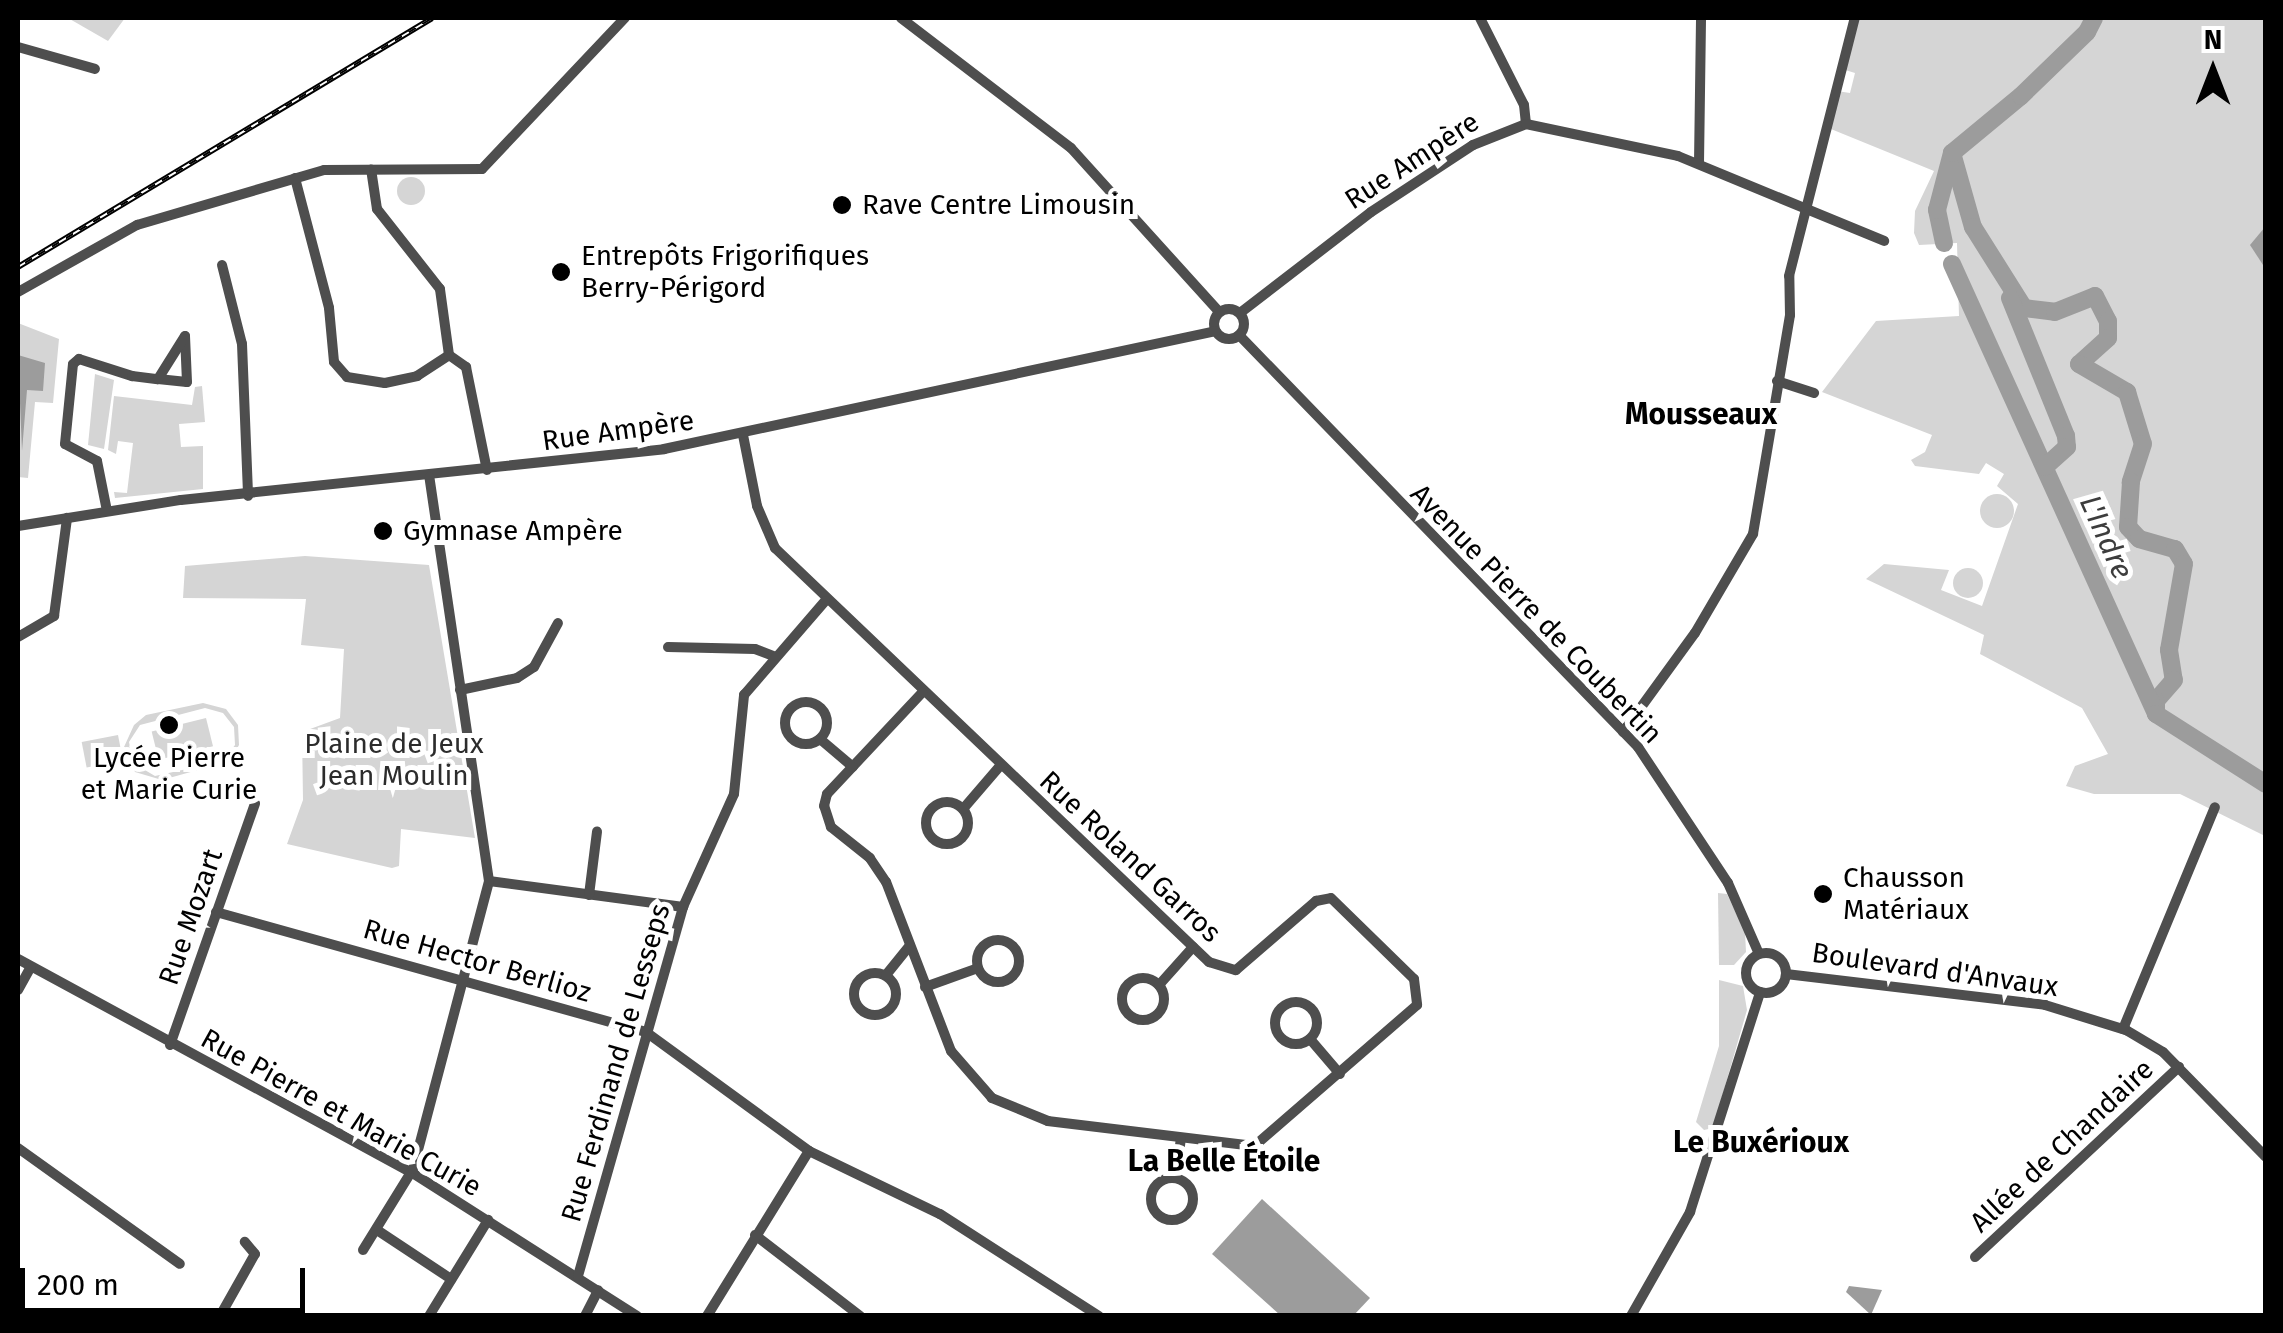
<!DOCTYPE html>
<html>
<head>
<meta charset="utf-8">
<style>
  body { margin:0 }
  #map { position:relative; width:2283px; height:1333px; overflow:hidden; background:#fff; font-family:"Fira Sans",sans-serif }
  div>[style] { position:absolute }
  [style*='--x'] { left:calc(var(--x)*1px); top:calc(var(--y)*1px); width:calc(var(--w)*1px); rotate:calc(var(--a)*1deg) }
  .green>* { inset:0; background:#d5d5d5; transform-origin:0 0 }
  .round { border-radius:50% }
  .water>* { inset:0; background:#9c9c9c }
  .river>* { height:18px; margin:-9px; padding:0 9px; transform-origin:9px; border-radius:9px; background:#9c9c9c }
  .minor>* { height:10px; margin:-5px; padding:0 5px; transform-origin:5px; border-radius:5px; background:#4e4e4e }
  .minor>.ring { margin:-5px; padding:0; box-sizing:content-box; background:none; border:10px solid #4e4e4e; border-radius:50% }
  .rail>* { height:6px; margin-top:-3px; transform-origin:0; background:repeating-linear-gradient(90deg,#fff 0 8px,#000 0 16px); box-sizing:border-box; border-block:2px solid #000 }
  .dots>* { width:28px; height:28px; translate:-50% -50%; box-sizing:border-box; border:5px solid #fff; border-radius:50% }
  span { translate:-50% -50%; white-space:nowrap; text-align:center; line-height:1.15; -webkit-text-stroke:10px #fff; paint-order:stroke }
  .street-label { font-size:28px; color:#000 }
  .poi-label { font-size:28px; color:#000 }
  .left { translate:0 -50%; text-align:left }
  .park-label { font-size:28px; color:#2c2c2c }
  .neighbourhood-label { font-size:30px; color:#000; font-weight:700 }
  .water-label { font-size:30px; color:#3d3d3d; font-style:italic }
  .frame { position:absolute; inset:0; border:20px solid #000; pointer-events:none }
  .north { position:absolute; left:2163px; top:20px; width:100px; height:100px; -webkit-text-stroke:8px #fff; paint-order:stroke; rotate:0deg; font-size:28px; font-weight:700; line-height:40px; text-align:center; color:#000 }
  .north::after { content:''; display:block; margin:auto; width:35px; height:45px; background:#000; clip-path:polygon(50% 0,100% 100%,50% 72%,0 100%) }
  .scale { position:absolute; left:20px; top:1268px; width:285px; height:45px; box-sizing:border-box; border:5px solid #000; border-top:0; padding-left:12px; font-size:30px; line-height:35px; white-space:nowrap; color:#000; -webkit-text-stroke:8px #fff; paint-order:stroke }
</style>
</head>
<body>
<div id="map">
  <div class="green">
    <i style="clip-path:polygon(68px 18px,125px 18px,108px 41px)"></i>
    <i style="clip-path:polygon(1859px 18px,2265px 18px,2265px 836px,2180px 794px,2094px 794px,2066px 786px,2075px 766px,2108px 754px,2082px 708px,1980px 654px,1984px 635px,1866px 579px,1884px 564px,1949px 570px,1941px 590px,1982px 606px,2018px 504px,1997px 486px,2004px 474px,1986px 463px,1979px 474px,1915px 466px,1911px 460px,1925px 452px,1932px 435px,1822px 392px,1876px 321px,1959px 316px,1957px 243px,1919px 245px,1914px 233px,1915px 211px,1934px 171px,1826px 127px,1837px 91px,1850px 93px,1855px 73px,1842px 69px)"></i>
    <i class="round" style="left:397px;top:177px;width:28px;height:28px"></i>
    <i style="clip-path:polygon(18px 323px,59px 339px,53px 403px,35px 402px,28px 478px,18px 477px)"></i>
    <i style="clip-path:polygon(95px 374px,114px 380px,104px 449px,88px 445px)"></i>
    <i style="clip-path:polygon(202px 386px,205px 422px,179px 424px,181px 447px,203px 446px,203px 489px,115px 498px,114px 492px,127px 493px,133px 443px,118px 441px,116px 454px,108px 450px,114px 396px,192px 405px,195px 387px)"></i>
    <i class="round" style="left:1980px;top:494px;width:34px;height:34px"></i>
    <i style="clip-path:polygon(305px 556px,429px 565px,475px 838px,401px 829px,399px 866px,392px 868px,287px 844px,303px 800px,302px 732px,340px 718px,344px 649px,301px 645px,306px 599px,183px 598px,185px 566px)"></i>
    <i class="round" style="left:1953px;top:568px;width:30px;height:30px"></i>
    <i style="clip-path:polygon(evenodd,203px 703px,226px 709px,238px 725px,239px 745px,230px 761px,162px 780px,135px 772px,124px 747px,134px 725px,146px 715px,203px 703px,205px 708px,223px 713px,234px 727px,235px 745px,223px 761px,155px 776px,133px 763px,129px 742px,140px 725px,205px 708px)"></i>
    <i style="left:206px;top:718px;width:29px;height:56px;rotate:76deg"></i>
    <i style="left:118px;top:735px;width:26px;height:37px;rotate:79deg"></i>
    <i style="clip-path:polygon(1718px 893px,1727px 894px,1745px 932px,1746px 952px,1734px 965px,1719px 965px)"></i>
    <i style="clip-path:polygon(1719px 980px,1743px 986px,1747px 1010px,1713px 1128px,1704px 1130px,1696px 1122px,1719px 1046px)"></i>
  </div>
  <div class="water">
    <i style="clip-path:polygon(2265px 227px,2266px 227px,2265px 268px,2250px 245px)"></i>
    <i style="clip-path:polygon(18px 355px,45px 363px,43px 391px,27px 390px,22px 451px)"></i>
    <i style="clip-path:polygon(1262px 1199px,1370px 1298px,1354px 1315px,1280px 1315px,1212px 1254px)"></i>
    <i style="clip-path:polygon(1849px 1286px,1882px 1290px,1871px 1315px,1846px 1292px)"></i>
  </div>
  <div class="river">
    <i style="--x:1952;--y:153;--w:77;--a:74.2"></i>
    <i style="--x:1973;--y:227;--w:96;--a:57.8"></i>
    <i style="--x:2024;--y:308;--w:31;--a:7"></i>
    <i style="--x:2055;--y:312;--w:43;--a:-21.8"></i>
    <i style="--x:2095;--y:296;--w:28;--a:63"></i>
    <i style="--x:2108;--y:321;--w:17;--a:90"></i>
    <i style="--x:2108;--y:338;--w:39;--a:138"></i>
    <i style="--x:2079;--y:364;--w:56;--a:30.3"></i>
    <i style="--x:2127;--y:392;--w:54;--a:72.9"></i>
    <i style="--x:2143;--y:444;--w:40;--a:108"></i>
    <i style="--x:2131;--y:482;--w:45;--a:93.8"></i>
    <i style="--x:2128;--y:527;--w:16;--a:47"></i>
    <i style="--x:2139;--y:539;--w:37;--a:16"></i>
    <i style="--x:2175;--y:549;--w:17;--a:59"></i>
    <i style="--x:2184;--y:564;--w:87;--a:99.9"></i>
    <i style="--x:2169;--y:650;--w:30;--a:81"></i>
    <i style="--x:2174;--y:680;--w:28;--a:131"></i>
    <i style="--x:2156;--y:701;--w:13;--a:90"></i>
    <i style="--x:1944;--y:243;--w:34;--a:-102"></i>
    <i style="--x:1937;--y:210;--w:59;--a:-75.3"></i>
    <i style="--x:1952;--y:153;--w:89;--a:-39.6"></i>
    <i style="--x:2021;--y:96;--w:92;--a:-44.1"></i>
    <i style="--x:2087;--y:32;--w:16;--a:-63"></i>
    <i style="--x:1952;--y:264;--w:494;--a:65.6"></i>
    <i style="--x:2156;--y:714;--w:130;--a:32.5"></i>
    <i style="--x:2010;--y:298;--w:149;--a:67.9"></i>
    <i style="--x:2066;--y:436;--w:11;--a:85"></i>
    <i style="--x:2067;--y:447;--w:30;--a:138"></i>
  </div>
  <div class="minor">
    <i style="--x:901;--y:18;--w:214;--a:37.4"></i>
    <i style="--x:1071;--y:148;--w:221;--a:47.9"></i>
    <i style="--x:1480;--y:18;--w:97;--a:63.2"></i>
    <i style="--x:1524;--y:105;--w:19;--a:84"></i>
    <i style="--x:18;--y:47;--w:80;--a:15.9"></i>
    <i style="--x:1699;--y:163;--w:145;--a:-89.2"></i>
    <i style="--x:295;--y:178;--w:134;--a:75.3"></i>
    <i style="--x:329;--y:308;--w:54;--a:84.7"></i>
    <i style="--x:334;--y:362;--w:20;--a:49"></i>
    <i style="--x:347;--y:377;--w:38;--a:9"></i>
    <i style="--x:385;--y:383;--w:33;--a:-12"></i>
    <i style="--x:417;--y:376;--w:38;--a:-33"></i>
    <i style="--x:449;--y:355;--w:67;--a:-97.8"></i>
    <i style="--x:440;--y:289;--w:102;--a:-128.2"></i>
    <i style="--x:377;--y:209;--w:40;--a:-98.5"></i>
    <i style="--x:222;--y:265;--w:81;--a:75.8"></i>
    <i style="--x:242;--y:344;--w:152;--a:87.7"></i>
    <i style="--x:18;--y:292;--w:137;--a:-29.4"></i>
    <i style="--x:137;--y:225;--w:195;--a:-16.4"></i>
    <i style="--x:324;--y:170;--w:158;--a:-0.4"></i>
    <i style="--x:482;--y:169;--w:208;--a:-46.6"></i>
    <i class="ring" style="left:1214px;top:309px;width:20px;height:20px"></i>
    <i style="--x:1240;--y:313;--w:165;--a:-37.6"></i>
    <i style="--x:1371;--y:212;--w:122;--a:-33.3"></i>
    <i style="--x:1473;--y:145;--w:57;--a:-21.6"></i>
    <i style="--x:1526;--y:124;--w:155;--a:11.9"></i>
    <i style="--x:1678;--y:156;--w:223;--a:22.4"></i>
    <i style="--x:1239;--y:335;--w:574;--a:45.92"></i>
    <i style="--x:1638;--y:747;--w:163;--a:56.5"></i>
    <i style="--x:1728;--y:883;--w:77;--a:66.4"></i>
    <i style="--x:449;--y:355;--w:21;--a:35"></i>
    <i style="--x:466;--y:367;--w:105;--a:78.5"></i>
    <i style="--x:1777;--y:381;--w:39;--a:18"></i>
    <i style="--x:743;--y:435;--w:72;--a:78.8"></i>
    <i style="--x:757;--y:506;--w:46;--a:66.8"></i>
    <i style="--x:775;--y:548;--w:600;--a:43.65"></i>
    <i style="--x:1209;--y:962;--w:28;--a:17"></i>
    <i style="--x:1236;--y:970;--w:106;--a:-40.8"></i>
    <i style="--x:1316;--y:901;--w:15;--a:-11"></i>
    <i style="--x:1331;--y:898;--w:116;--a:44.3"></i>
    <i style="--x:1414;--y:979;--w:26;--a:83"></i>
    <i style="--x:1417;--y:1005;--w:216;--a:139.1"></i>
    <i style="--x:1254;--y:1146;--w:208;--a:-173.1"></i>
    <i style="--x:1048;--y:1121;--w:61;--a:-157.7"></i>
    <i style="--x:992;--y:1098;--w:62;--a:-131.1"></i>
    <i style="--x:951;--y:1051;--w:181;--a:-111"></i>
    <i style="--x:886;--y:882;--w:29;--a:-124"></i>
    <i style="--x:870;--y:858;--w:50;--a:-141.5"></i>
    <i style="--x:831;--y:827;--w:22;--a:-108"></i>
    <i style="--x:824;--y:806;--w:12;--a:-76"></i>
    <i style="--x:827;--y:794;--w:139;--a:-46.8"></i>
    <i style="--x:107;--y:511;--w:51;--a:-101.3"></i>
    <i style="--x:97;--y:461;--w:36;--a:-152"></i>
    <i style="--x:65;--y:444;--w:80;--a:-84.3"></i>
    <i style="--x:73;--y:364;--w:8;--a:-40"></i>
    <i style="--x:79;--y:359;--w:56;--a:17.8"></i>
    <i style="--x:132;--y:376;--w:26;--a:7"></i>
    <i style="--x:158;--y:379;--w:29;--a:6"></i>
    <i style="--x:187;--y:382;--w:46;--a:-92.5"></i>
    <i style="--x:185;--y:336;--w:51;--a:122.1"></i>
    <i style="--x:18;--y:526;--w:165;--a:-9.1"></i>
    <i style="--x:181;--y:500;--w:486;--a:-6"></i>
    <i style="--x:664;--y:449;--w:564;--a:-12.07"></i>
    <i style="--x:18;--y:637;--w:42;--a:-30.3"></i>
    <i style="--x:54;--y:616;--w:99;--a:-82.4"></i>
    <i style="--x:668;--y:647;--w:87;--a:1.3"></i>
    <i style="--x:755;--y:649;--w:22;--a:21"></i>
    <i style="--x:460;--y:690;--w:58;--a:-11.9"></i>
    <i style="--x:517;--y:678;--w:20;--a:-33"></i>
    <i style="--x:534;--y:667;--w:50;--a:-61.4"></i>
    <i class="ring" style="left:785px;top:702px;width:32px;height:32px"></i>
    <i style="--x:1623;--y:732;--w:122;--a:-54"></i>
    <i style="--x:1695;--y:633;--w:115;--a:-59.6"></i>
    <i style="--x:1753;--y:534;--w:222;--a:-80.4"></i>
    <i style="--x:1790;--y:315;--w:39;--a:-91"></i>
    <i style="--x:1789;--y:276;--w:266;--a:-75.7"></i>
    <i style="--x:820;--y:739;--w:43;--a:40.3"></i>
    <i class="ring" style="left:926px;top:802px;width:32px;height:32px"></i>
    <i style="--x:963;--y:809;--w:57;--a:-49.3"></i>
    <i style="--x:489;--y:881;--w:196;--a:7.6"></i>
    <i style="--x:589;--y:895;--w:64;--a:-82.8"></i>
    <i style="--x:216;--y:912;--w:446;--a:15.6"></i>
    <i style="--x:646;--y:1032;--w:202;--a:36.1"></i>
    <i style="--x:809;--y:1151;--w:145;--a:25.7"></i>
    <i style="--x:940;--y:1214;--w:189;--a:32.7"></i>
    <i class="ring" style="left:977px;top:940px;width:32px;height:32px"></i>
    <i class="ring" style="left:1746px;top:953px;width:30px;height:30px"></i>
    <i style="--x:18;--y:959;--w:447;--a:28.5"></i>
    <i style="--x:411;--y:1172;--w:268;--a:32.5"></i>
    <i class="ring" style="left:854px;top:973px;width:32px;height:32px"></i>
    <i style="--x:1786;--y:974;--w:261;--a:6.8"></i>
    <i style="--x:2045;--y:1005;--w:85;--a:17.2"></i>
    <i style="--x:2126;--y:1030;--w:43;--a:30.7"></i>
    <i style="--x:2163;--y:1052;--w:147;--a:45.6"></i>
    <i style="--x:886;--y:975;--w:38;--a:-51"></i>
    <i class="ring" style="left:1122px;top:978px;width:32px;height:32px"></i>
    <i style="--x:1159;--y:985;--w:51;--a:-48.2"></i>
    <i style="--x:925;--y:987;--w:56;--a:-19.7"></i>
    <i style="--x:18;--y:990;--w:26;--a:-61"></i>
    <i class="ring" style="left:1275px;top:1002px;width:32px;height:32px"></i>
    <i style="--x:2123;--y:1029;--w:240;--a:-67.5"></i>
    <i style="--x:1310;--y:1039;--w:46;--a:49.4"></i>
    <i style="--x:170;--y:1045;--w:256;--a:-70.6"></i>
    <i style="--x:18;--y:1148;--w:199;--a:35.6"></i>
    <i class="ring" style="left:1151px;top:1178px;width:32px;height:32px"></i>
    <i style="--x:1176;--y:1178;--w:39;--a:-83"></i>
    <i style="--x:377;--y:1230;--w:89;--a:33.5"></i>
    <i style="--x:755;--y:1235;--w:133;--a:37.6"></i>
    <i style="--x:363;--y:1250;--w:95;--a:-58.3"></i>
    <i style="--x:413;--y:1169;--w:298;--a:-75.2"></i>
    <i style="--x:489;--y:881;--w:408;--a:-98.4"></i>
    <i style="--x:1975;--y:1257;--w:279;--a:-43"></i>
    <i style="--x:578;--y:1276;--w:384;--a:-74.1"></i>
    <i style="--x:683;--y:907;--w:124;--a:-65.7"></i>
    <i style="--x:734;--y:794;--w:100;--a:-84.2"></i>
    <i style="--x:744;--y:695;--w:124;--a:-49.2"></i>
    <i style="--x:220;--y:1316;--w:71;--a:-60.6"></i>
    <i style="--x:255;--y:1254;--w:16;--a:-130"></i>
    <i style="--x:429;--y:1316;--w:113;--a:-58.4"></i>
    <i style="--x:585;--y:1316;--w:29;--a:-63"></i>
    <i style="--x:707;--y:1316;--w:194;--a:-58.3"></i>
    <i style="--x:1631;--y:1316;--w:120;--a:-60.4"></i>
    <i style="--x:1690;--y:1212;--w:231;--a:-72.3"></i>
  </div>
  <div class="rail">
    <i style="--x:18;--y:267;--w:483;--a:-31"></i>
  </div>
  <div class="dots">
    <i style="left:842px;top:205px;background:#000"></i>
    <i style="left:561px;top:272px;background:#000"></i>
    <i style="left:383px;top:531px;background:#000"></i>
    <i style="left:169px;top:725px;background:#000"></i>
    <i style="left:1823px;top:894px;background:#000"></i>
  </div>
  <div class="street-label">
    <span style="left:1412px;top:161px;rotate:-33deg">Rue Ampère</span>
    <span style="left:618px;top:431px;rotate:-8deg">Rue Ampère</span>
    <span style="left:1536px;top:614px;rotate:46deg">Avenue Pierre de Coubertin</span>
    <span style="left:1130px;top:857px;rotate:43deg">Rue Roland Garros</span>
    <span style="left:191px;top:917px;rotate:-71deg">Rue Mozart</span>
    <span style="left:477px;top:961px;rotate:16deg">Rue Hector Berlioz</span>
    <span style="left:1935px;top:970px;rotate:8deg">Boulevard d'Anvaux</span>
    <span style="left:616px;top:1063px;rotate:-74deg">Rue Ferdinand de Lesseps</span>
    <span style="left:341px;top:1113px;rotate:29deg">Rue Pierre et Marie Curie</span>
    <span style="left:2062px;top:1146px;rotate:-43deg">Allée de Chandaire</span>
  </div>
  <div class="poi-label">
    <span class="left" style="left:862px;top:205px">Rave Centre Limousin</span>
    <span class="left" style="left:581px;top:272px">Entrepôts Frigorifiques<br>Berry-Périgord</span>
    <span class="left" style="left:403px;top:531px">Gymnase Ampère</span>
    <span style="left:169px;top:774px">Lycée Pierre<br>et Marie Curie</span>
    <span class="left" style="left:1843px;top:894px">Chausson<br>Matériaux</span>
  </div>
  <div class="park-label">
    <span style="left:394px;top:760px">Plaine de Jeux<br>Jean Moulin</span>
  </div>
  <div class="neighbourhood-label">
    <span style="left:1701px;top:414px">Mousseaux</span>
    <span style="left:1761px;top:1142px">Le Buxérioux</span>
    <span style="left:1224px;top:1161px">La Belle Étoile</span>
  </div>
  <div class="water-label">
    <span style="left:2106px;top:537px;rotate:66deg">L'Indre</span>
  </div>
  <div class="frame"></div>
  <div class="north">N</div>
  <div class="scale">200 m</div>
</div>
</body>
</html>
